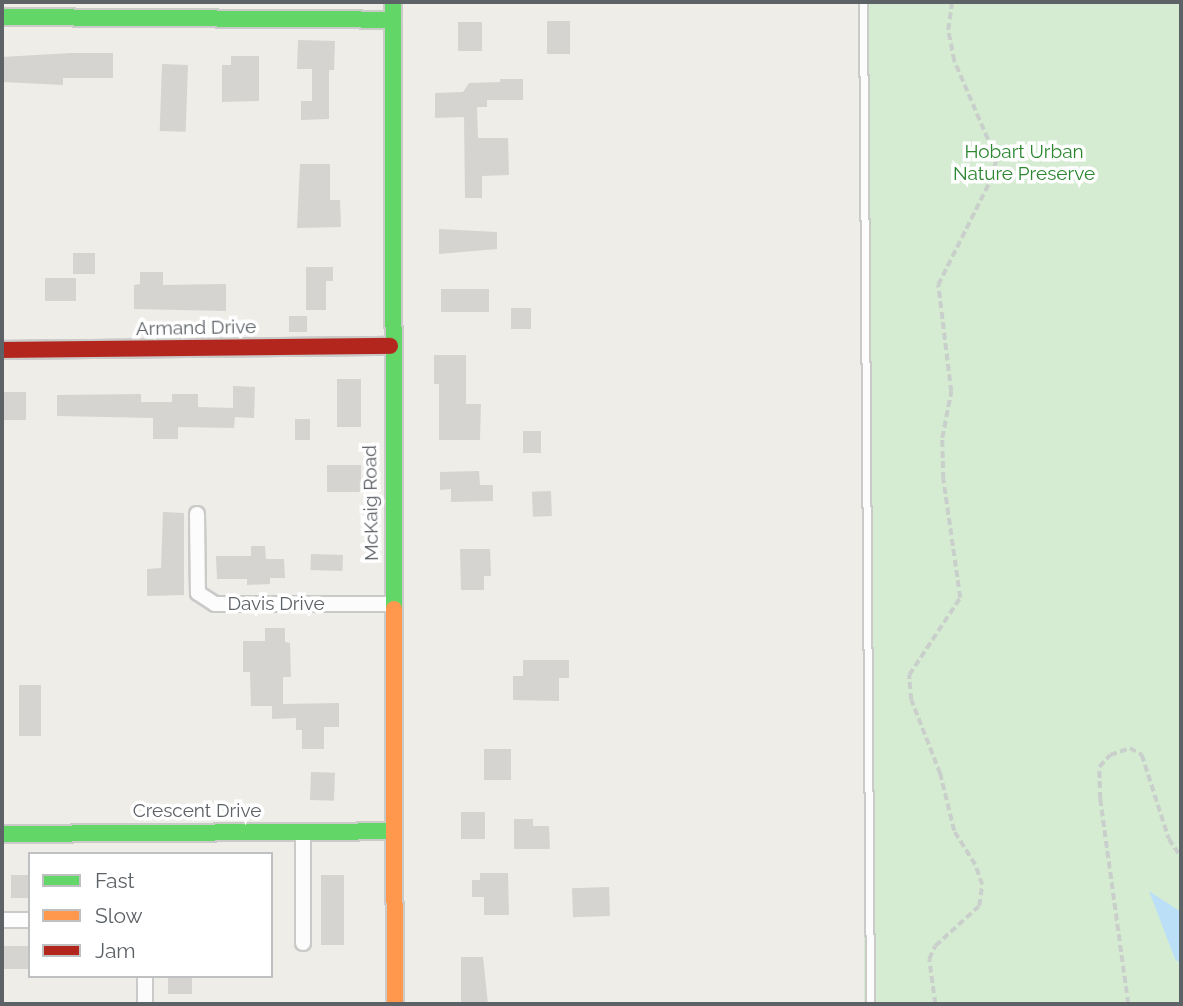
<!DOCTYPE html>
<html>
<head>
<meta charset="utf-8">
<style>
  body { margin:0 }
  #map { position:relative; width:1183px; height:1006px; overflow:hidden; background:#eeede8; font-family:Raleway,sans-serif }
  div>[style] { position:absolute }
  [style*='--x'] { left:calc(var(--x)*1px); top:calc(var(--y)*1px); width:calc(var(--w)*1px); rotate:calc(var(--a)*1deg) }
  .green>* { inset:0; background:#d5ecd2; transform-origin:0 0 }
  .water>* { inset:0; background:#bcdff8 }
  .building>* { inset:0; background:#d5d4d1; transform-origin:0 0 }
  .path>* { height:3.5px; margin-top:-1.75px; transform-origin:0; background:repeating-linear-gradient(90deg,#c9cfcb 0 7px,transparent 0 10.5px) }
  .roads { filter:drop-shadow(2px 0 #cacac9) drop-shadow(-2px 0 #cacac9) drop-shadow(0 2px #cacac9) drop-shadow(0 -2px #cacac9) }
  .lane>* { height:7px; margin:-3.5px; padding:0 3.5px; transform-origin:3.5px; border-radius:3.5px; background:#fcfcfc }
  .street>* { height:14px; margin:-7px; padding:0 7px; transform-origin:7px; border-radius:7px; background:#fcfcfc }
  .fast>* { height:16px; margin:-8px; padding:0 8px; transform-origin:8px; border-radius:8px; background:#63d668 }
  .slow>* { height:16px; margin:-8px; padding:0 8px; transform-origin:8px; border-radius:8px; background:#ff974d }
  .jam>* { height:16px; margin:-8px; padding:0 8px; transform-origin:8px; border-radius:8px; background:#b3261e }
  span { translate:-50% -50%; white-space:nowrap; text-align:center; line-height:1.15; -webkit-text-stroke:7px #fff; paint-order:stroke }
  .park-label { font-size:19px; color:#2c8730 }
  .street-label { font-size:19px; color:#5d6267 }
  .frame { position:absolute; inset:0; border:4px solid #5d6267; pointer-events:none }
  .legend { position:absolute; left:28px; top:852px; width:245px; height:126px; box-sizing:border-box; background:#fff; border:2px solid #bec0c2; margin:0; padding:9px 12px; list-style:none; font-size:21px; color:#5d6267 }
  .legend li { display:flex; align-items:center; gap:14px; height:35px }
  .legend b { width:35px; border:2px solid #bec0c2 }
</style>
</head>
<body>
<div id="map">
  <div class="green">
    <i style="left:864px;top:2px;width:317px;height:1002px"></i>
  </div>
  <div class="water">
    <i style="clip-path:polygon(1149px 891px,1181px 912px,1181px 964px,1175px 959px)"></i>
  </div>
  <div class="building">
    <i style="left:547px;top:21px;width:23px;height:33px"></i>
    <i style="left:458px;top:22px;width:24px;height:29px"></i>
    <i style="clip-path:polygon(298px 40px,335px 41px,334px 70px,329px 70px,329px 119px,301px 120px,301px 101px,312px 101px,312px 69px,297px 69px)"></i>
    <i style="clip-path:polygon(71px 53px,113px 53px,113px 78px,63px 78px,63px 85px,2px 82px,2px 57px)"></i>
    <i style="clip-path:polygon(231px 56px,259px 56px,259px 101px,222px 102px,222px 65px,231px 65px)"></i>
    <i style="left:162px;top:64px;width:26px;height:67px;rotate:2deg"></i>
    <i style="clip-path:polygon(500px 79px,523px 79px,523px 100px,487px 100px,487px 107px,477px 107px,478px 138px,508px 138px,509px 175px,482px 176px,482px 198px,465px 198px,464px 117px,435px 118px,435px 93px,463px 92px,469px 83px,500px 82px)"></i>
    <i style="clip-path:polygon(300px 164px,330px 164px,330px 200px,340px 200px,341px 227px,297px 228px)"></i>
    <i style="clip-path:polygon(439px 229px,497px 232px,497px 249px,439px 254px)"></i>
    <i style="left:73px;top:253px;width:22px;height:21px"></i>
    <i style="clip-path:polygon(306px 267px,333px 267px,333px 281px,326px 281px,326px 310px,306px 310px)"></i>
    <i style="clip-path:polygon(140px 272px,163px 272px,163px 285px,226px 284px,226px 311px,134px 309px,134px 285px,140px 284px)"></i>
    <i style="left:45px;top:278px;width:31px;height:23px"></i>
    <i style="left:441px;top:289px;width:48px;height:23px"></i>
    <i style="left:511px;top:308px;width:20px;height:21px"></i>
    <i style="left:289px;top:316px;width:18px;height:16px"></i>
    <i style="clip-path:polygon(434px 355px,466px 355px,466px 404px,481px 404px,480px 440px,439px 440px,439px 384px,434px 384px)"></i>
    <i style="left:337px;top:379px;width:24px;height:48px"></i>
    <i style="clip-path:polygon(233px 386px,255px 387px,254px 418px,235px 417px,234px 428px,178px 427px,178px 439px,153px 439px,153px 418px,57px 416px,57px 395px,141px 394px,141px 402px,172px 402px,172px 394px,198px 394px,198px 407px,233px 408px)"></i>
    <i style="left:2px;top:392px;width:24px;height:28px"></i>
    <i style="left:295px;top:419px;width:15px;height:21px"></i>
    <i style="left:523px;top:431px;width:18px;height:22px"></i>
    <i style="left:327px;top:465px;width:34px;height:27px"></i>
    <i style="clip-path:polygon(479px 471px,480px 485px,493px 485px,493px 501px,451px 502px,451px 489px,440px 490px,440px 472px)"></i>
    <i style="left:551px;top:491px;width:25px;height:19px;rotate:88deg"></i>
    <i style="clip-path:polygon(163px 512px,184px 513px,184px 595px,147px 596px,147px 569px,161px 568px)"></i>
    <i style="clip-path:polygon(251px 546px,265px 546px,266px 559px,284px 559px,285px 578px,270px 578px,270px 584px,247px 585px,247px 579px,217px 579px,216px 556px,251px 556px)"></i>
    <i style="clip-path:polygon(460px 549px,490px 549px,491px 576px,484px 576px,484px 590px,461px 590px)"></i>
    <i style="left:311px;top:554px;width:32px;height:16px;rotate:2deg"></i>
    <i style="clip-path:polygon(265px 628px,285px 628px,285px 642px,290px 643px,291px 677px,283px 677px,283px 704px,339px 703px,339px 727px,324px 727px,324px 749px,302px 749px,302px 730px,296px 730px,296px 718px,272px 719px,272px 706px,251px 706px,250px 672px,243px 672px,243px 641px,265px 641px)"></i>
    <i style="clip-path:polygon(523px 660px,569px 660px,569px 678px,559px 678px,559px 701px,513px 700px,513px 676px,523px 676px)"></i>
    <i style="left:19px;top:685px;width:22px;height:51px"></i>
    <i style="left:511px;top:749px;width:31px;height:27px;rotate:90deg"></i>
    <i style="left:311px;top:772px;width:24px;height:28px;rotate:2deg"></i>
    <i style="left:461px;top:812px;width:24px;height:27px"></i>
    <i style="clip-path:polygon(514px 819px,533px 819px,533px 826px,549px 826px,550px 849px,514px 849px)"></i>
    <i style="clip-path:polygon(480px 873px,508px 873px,509px 915px,484px 915px,484px 897px,472px 897px,472px 880px,480px 880px)"></i>
    <i style="left:30px;top:875px;width:23px;height:19px;rotate:90deg"></i>
    <i style="left:321px;top:875px;width:23px;height:70px"></i>
    <i style="left:609px;top:887px;width:29px;height:37px;rotate:88deg"></i>
    <i style="left:3px;top:946px;width:27px;height:23px"></i>
    <i style="clip-path:polygon(461px 957px,483px 957px,488px 1004px,461px 1004px)"></i>
    <i style="left:168px;top:976px;width:24px;height:18px"></i>
  </div>
  <div class="path">
    <i style="--x:935;--y:1004;--w:45;--a:-97.6"></i>
    <i style="--x:929;--y:959;--w:14;--a:-65"></i>
    <i style="--x:935;--y:946;--w:59;--a:-42.3"></i>
    <i style="--x:979;--y:906;--w:21;--a:-82"></i>
    <i style="--x:982;--y:885;--w:21;--a:-109"></i>
    <i style="--x:975;--y:865;--w:40;--a:-122"></i>
    <i style="--x:954;--y:831;--w:59;--a:-103.8"></i>
    <i style="--x:940;--y:774;--w:79;--a:-111.4"></i>
    <i style="--x:911;--y:700;--w:25;--a:-95"></i>
    <i style="--x:909;--y:675;--w:92;--a:-56.5"></i>
    <i style="--x:960;--y:598;--w:120;--a:-98.1"></i>
    <i style="--x:943;--y:479;--w:41;--a:-91.4"></i>
    <i style="--x:942;--y:438;--w:47;--a:-78.9"></i>
    <i style="--x:951;--y:392;--w:108;--a:-96.9"></i>
    <i style="--x:938;--y:285;--w:121;--a:-63.4"></i>
    <i style="--x:992;--y:177;--w:18;--a:-77"></i>
    <i style="--x:996;--y:159;--w:107;--a:-113.2"></i>
    <i style="--x:954;--y:61;--w:32;--a:-101"></i>
    <i style="--x:948;--y:30;--w:28;--a:-82"></i>
    <i style="--x:1128;--y:1004;--w:207;--a:-97.8"></i>
    <i style="--x:1100;--y:799;--w:32;--a:-92"></i>
    <i style="--x:1099;--y:767;--w:16;--a:-47"></i>
    <i style="--x:1110;--y:755;--w:21;--a:-19"></i>
    <i style="--x:1130;--y:748;--w:14;--a:30"></i>
    <i style="--x:1142;--y:755;--w:88;--a:72.2"></i>
    <i style="--x:1169;--y:839;--w:22;--a:56"></i>
  </div>
  <div class="roads">
    <div class="lane">
      <i style="--x:863;--y:2;--w:1002;--a:89.6"></i>
    </div>
    <div class="street">
      <i style="--x:197;--y:514;--w:79;--a:89.3"></i>
      <i style="--x:198;--y:593;--w:20;--a:33"></i>
      <i style="--x:215;--y:604;--w:179;--a:0"></i>
      <i style="--x:2;--y:920;--w:28;--a:0"></i>
      <i style="--x:303;--y:943;--w:111;--a:-90"></i>
      <i style="--x:145;--y:976;--w:28;--a:90"></i>
    </div>
    <div class="fast">
      <i style="--x:393;--y:2;--w:607;--a:89.91"></i>
      <i style="--x:2;--y:17;--w:391;--a:0.4"></i>
      <i style="--x:2;--y:834;--w:391;--a:-0.4"></i>
    </div>
    <div class="slow">
      <i style="--x:394;--y:609;--w:395;--a:89.9"></i>
    </div>
    <div class="jam">
      <i style="--x:2;--y:350;--w:388;--a:-0.6"></i>
    </div>
  </div>
  <div class="park-label">
    <span style="left:1024px;top:163px">Hobart Urban<br>Nature Preserve</span>
  </div>
  <div class="street-label">
    <span style="left:196px;top:328px;rotate:-1deg">Armand Drive</span>
    <span style="left:371px;top:503px;rotate:-91deg">McKaig Road</span>
    <span style="left:276px;top:604px">Davis Drive</span>
    <span style="left:197px;top:811px">Crescent Drive</span>
  </div>
  <div class="frame"></div>
  <ul class="legend">
  <li><b style="height:9px;background:#63d668"></b>Fast</li>
  <li><b style="height:9px;background:#ff974d"></b>Slow</li>
  <li><b style="height:9px;background:#b3261e"></b>Jam</li>
  </ul>
</div>
</body>
</html>
